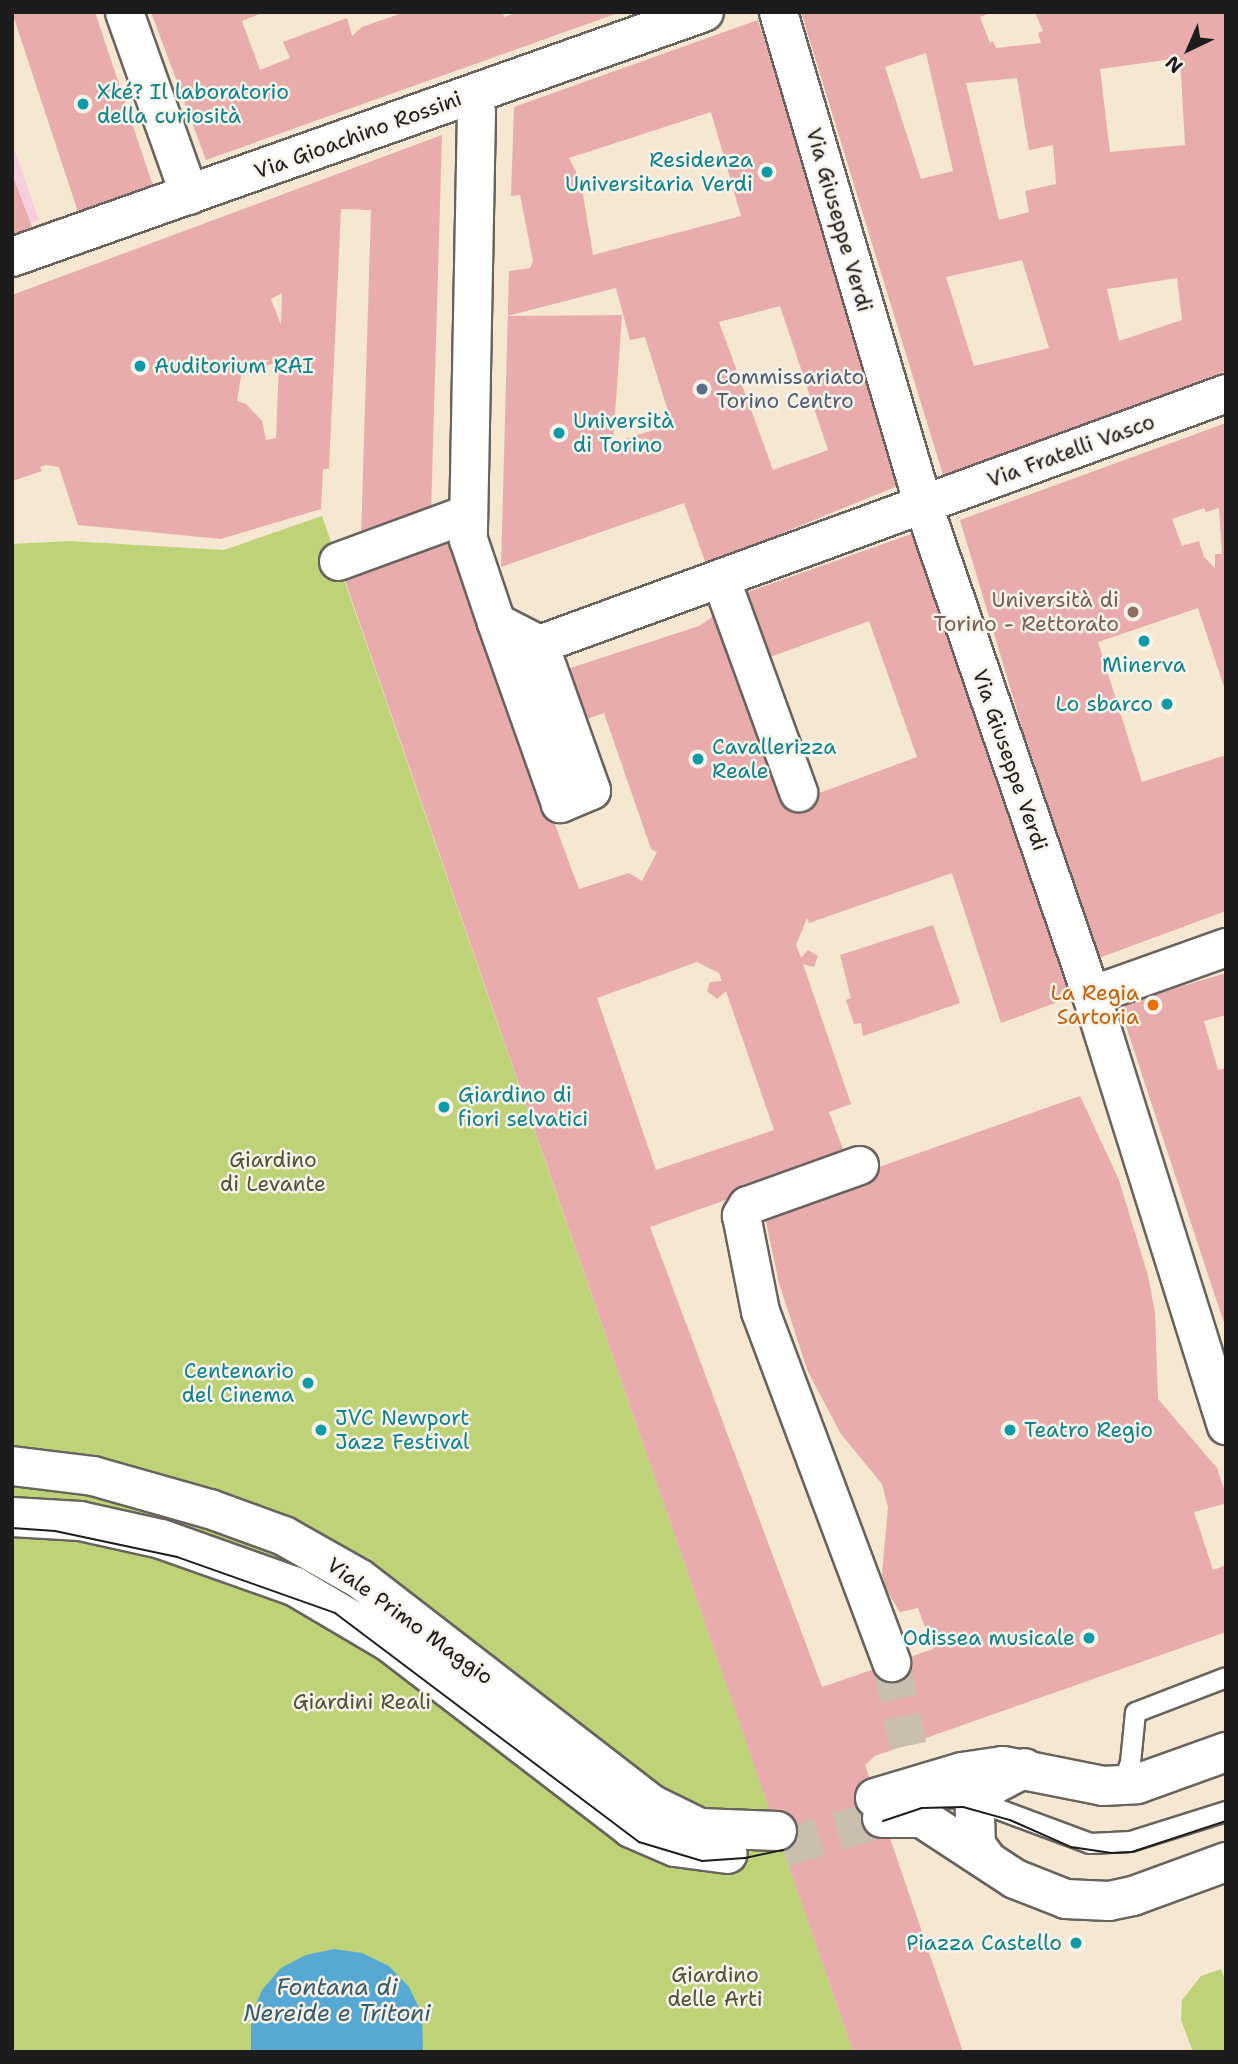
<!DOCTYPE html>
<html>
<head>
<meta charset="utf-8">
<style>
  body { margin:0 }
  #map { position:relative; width:1238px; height:2064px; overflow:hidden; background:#f6e7d3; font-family:"Shantell Sans",sans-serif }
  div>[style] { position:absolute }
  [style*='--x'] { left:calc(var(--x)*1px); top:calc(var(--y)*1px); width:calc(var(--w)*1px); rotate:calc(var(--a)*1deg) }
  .built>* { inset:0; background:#f5cfdb }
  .green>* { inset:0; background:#bed377 }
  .water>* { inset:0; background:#57a8d2 }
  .building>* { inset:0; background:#e7acab }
  .street-tunnel>* { height:37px; margin-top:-18.5px; transform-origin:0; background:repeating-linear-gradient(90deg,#cabeae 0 37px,transparent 0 55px) }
  .secondary-tunnel>* { height:38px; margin-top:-19px; transform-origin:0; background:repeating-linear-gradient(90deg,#cabeae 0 38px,transparent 0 57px) }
  .roads { filter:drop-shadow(2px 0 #68635c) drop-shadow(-2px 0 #68635c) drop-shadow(0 2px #68635c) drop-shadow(0 -2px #68635c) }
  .lane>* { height:19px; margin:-9.5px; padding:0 9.5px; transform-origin:9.5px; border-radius:9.5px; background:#fff }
  .street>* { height:37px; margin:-18.5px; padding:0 18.5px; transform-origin:18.5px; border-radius:18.5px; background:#fff }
  .secondary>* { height:38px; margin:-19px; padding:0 19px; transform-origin:19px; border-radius:19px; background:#fff }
  .tram>* { height:2px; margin:-1px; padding:0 1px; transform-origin:1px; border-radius:1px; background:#1c1c1c }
  .dots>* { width:19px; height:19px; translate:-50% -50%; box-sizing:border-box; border:4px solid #f7f3e8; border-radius:50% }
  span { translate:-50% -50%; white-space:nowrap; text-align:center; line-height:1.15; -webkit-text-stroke:5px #f7f3e8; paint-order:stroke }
  .culture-label { font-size:21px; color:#0d838f }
  .left { translate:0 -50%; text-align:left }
  .right { translate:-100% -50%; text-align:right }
  .street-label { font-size:21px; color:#1c1c1c }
  .service-label { font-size:21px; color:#4e5e75 }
  .education-label { font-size:21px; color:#785e54 }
  .food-label { font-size:21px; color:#c56008 }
  .park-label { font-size:21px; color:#4d5337 }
  .water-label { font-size:23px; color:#375b6e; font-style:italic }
  .frame { position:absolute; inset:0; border:14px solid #1c1c1c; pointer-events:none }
  .north { position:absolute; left:1154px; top:14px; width:70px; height:70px; -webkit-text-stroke:5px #f7f3e8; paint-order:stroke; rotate:224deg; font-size:19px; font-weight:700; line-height:28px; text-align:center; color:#1c1c1c }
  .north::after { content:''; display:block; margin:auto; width:24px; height:32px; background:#1c1c1c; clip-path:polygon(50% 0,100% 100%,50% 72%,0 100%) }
</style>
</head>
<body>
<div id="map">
  <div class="built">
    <i style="clip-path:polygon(12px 143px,39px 220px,12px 229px)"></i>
  </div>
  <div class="green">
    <i style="clip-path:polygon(322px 516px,777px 1831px,853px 2052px,12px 2052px,12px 544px,69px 541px,224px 550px)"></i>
    <i style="clip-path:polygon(1221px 1969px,1226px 1983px,1226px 2052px,1193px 2052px,1181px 2020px,1182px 2000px,1201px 1976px)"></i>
  </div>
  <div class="water">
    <i style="clip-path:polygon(334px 1949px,362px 1953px,389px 1966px,409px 1987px,422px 2014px,423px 2052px,251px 2052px,251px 2016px,262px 1990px,281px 1968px,306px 1955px)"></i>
  </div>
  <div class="building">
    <i style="clip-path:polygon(12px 12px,95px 12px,153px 186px,79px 215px)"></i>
    <i style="clip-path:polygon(151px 12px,265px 12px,242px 21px,260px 70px,290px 58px,283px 42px,347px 18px,352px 36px,362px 27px,405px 12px,503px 12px,504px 17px,518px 12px,618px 13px,206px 160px)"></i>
    <i style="clip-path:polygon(evenodd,801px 12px,992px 12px,980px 17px,990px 43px,993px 41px,996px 48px,1041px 43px,1038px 33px,1043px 31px,1035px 12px,1226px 12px,1226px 371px,944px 478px,801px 12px,926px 53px,953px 171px,921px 179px,885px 67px,926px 53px,801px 12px,1180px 58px,1185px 145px,1110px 152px,1100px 69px,1180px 58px,801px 12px,1017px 78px,1029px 150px,1053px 145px,1056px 184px,1025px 191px,1029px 212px,999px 220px,966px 83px,1017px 78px,801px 12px,1022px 260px,1049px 348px,974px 366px,946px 277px,1022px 260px,801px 12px,1177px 278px,1182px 320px,1119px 341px,1107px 289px,1177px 278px)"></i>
    <i style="clip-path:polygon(evenodd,758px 20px,905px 483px,706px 564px,684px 503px,501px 567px,509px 271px,530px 268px,533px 261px,520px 195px,511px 196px,514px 107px,758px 20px,711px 112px,741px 216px,593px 255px,581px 182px,569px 158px,711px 112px,758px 20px,616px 288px,630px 340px,645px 337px,672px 424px,613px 443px,622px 315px,507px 316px,616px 288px,758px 20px,780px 306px,828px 450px,773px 470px,719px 322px,780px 306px)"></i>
    <i style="clip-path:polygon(evenodd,442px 135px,431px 514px,361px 538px,371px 210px,341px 209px,329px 469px,323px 469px,321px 509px,221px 539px,78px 525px,59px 467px,46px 465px,40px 467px,42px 471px,12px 481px,12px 295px,442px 135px,282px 293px,281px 325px,271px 299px,282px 293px,442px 135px,279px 361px,276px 438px,266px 440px,262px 421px,246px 404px,237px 401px,241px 376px,279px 361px)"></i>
    <i style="clip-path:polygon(12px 174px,32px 227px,59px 217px,61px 221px,12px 239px)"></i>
    <i style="clip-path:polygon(evenodd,1226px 423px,1226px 693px,1198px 608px,1098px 642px,1142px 782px,1226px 755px,1226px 911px,1096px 959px,1032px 757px,1027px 758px,1025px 752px,1030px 751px,1027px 741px,1018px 728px,1022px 727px,960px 520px,1226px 423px,1204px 508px,1206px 512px,1219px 508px,1222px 554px,1215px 554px,1215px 568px,1204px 557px,1199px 541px,1182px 546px,1172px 519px,1204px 508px)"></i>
    <i style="clip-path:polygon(evenodd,917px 532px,1074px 996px,1001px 1023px,952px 873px,809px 923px,807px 918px,796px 945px,801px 958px,808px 950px,818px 956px,814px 967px,803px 964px,851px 1104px,829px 1112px,846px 1157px,650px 1227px,822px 1687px,933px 1649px,918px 1608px,900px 1612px,885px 1588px,882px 1574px,888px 1507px,882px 1484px,841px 1434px,808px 1372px,779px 1283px,763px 1208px,1080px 1096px,1119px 1180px,1148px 1276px,1155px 1312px,1158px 1399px,1217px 1468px,1226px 1495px,1224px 1504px,1194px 1512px,1213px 1570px,1226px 1565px,1226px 1632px,875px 1756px,865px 1765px,963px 2052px,853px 2052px,341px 569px,451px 533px,552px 674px,699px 626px,711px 618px,720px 602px,917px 532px,869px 621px,917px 757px,795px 802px,751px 664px,869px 621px,917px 532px,604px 713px,651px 849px,657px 852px,642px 881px,629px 873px,579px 889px,524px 741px,604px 713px,917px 532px,697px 962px,719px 973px,722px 981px,710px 982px,707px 991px,717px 999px,726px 991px,774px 1130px,656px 1170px,597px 998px,697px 962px)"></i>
    <i style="clip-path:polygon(933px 925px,960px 1003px,863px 1036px,861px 1023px,854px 1024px,846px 1000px,851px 998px,840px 955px)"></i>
    <i style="clip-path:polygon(1226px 973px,1226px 1015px,1204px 1021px,1218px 1070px,1226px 1068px,1225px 1326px,1119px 1005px)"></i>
  </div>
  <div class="street-tunnel">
    <i style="--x:891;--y:1662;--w:85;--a:78.4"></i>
  </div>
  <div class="secondary-tunnel">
    <i style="--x:783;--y:1848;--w:103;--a:-16.9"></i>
  </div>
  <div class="roads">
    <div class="lane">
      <i style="--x:1122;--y:1785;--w:24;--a:-71"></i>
      <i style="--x:1130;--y:1762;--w:50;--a:-84.3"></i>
      <i style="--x:1135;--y:1712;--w:97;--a:-21"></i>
      <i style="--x:924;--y:1799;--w:42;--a:-2.7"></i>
      <i style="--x:966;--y:1797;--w:132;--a:20.4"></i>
      <i style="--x:1090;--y:1843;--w:40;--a:-2.9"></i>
      <i style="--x:1130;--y:1841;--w:101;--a:-17.4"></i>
    </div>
    <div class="street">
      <i style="--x:124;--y:12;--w:194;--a:70.4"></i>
      <i style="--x:778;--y:12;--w:514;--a:73.61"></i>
      <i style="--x:923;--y:505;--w:518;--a:71.08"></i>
      <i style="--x:1091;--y:995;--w:451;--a:72.6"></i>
      <i style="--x:476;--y:111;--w:428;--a:91.1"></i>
      <i style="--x:468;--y:539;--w:88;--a:71.4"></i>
      <i style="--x:496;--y:622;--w:48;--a:27.1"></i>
      <i style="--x:539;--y:644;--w:155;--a:70.4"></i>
      <i style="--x:591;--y:790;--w:34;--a:157"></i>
      <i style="--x:560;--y:803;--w:192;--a:-109.5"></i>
      <i style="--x:338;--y:561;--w:136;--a:-20.2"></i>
      <i style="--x:721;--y:580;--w:226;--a:70"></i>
      <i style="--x:539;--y:644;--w:731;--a:-20.07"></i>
      <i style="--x:1091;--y:995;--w:143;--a:-19.6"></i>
      <i style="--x:859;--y:1165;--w:119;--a:160.3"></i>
      <i style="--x:747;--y:1205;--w:12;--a:121"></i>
      <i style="--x:741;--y:1215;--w:98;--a:78.8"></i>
      <i style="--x:760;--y:1311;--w:375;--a:69.5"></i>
    </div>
    <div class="secondary">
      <i style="--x:12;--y:257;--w:734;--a:-19.5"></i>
      <i style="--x:12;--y:1466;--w:82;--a:7"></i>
      <i style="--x:93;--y:1476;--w:122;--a:15.8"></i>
      <i style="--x:210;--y:1509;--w:79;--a:20"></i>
      <i style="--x:284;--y:1536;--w:87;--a:29.5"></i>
      <i style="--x:360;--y:1579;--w:368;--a:37.7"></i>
      <i style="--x:651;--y:1804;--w:55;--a:26.1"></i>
      <i style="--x:700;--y:1828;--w:77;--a:2.2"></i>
      <i style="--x:12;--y:1517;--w:68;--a:3.4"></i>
      <i style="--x:80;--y:1521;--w:83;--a:12.5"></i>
      <i style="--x:161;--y:1539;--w:141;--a:19.5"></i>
      <i style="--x:294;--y:1586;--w:110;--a:30.5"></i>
      <i style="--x:389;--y:1642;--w:305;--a:37.5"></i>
      <i style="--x:631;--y:1828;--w:48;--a:23.4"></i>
      <i style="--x:675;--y:1847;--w:53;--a:7.5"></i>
      <i style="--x:875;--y:1798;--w:91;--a:-16.6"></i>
      <i style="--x:962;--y:1772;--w:41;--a:-8.3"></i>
      <i style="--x:1003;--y:1766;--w:102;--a:11.3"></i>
      <i style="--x:1103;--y:1786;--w:34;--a:-3"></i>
      <i style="--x:1137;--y:1784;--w:95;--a:-19.8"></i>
      <i style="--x:882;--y:1818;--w:40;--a:0"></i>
      <i style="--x:922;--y:1818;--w:111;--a:33.3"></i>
      <i style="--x:1015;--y:1879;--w:55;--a:21.4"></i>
      <i style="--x:1066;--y:1899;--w:43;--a:2.7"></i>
      <i style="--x:1109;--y:1901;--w:25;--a:-12"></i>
      <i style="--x:1133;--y:1896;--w:99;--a:-20.1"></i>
      <i style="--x:987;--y:1860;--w:19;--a:-126"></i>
      <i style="--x:976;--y:1845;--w:36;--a:-92"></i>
      <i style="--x:975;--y:1809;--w:28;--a:-55"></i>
      <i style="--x:991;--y:1786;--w:38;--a:-28"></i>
    </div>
  </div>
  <div class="tram">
    <i style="--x:12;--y:1528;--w:43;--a:4"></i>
    <i style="--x:55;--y:1531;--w:125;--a:12"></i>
    <i style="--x:177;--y:1557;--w:168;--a:19.5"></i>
    <i style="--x:335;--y:1613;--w:381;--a:37"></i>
    <i style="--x:639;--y:1842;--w:66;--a:16.8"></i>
    <i style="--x:702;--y:1861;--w:43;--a:-4"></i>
    <i style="--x:745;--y:1858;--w:39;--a:-12"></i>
    <i style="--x:883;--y:1821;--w:41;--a:-18.4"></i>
    <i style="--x:922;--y:1808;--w:41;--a:-1.4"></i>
    <i style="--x:963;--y:1807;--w:49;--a:15.5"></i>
    <i style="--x:1010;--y:1820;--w:67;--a:23.9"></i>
    <i style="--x:1071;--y:1847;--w:41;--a:8.3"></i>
    <i style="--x:1112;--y:1853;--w:20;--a:-3"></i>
    <i style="--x:1132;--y:1852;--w:99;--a:-18.3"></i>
  </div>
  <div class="dots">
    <i style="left:83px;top:104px;background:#0f9aa8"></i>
    <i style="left:767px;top:172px;background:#0f9aa8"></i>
    <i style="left:140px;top:366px;background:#0f9aa8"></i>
    <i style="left:702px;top:389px;background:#5c6f8a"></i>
    <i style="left:559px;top:433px;background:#0f9aa8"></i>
    <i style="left:1133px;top:612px;background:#8d6e63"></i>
    <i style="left:1144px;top:641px;background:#0f9aa8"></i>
    <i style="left:1167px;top:704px;background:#0f9aa8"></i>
    <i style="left:698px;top:759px;background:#0f9aa8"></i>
    <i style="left:1153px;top:1005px;background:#e8710a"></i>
    <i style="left:444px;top:1107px;background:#0f9aa8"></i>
    <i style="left:308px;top:1383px;background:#0f9aa8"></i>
    <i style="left:321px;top:1430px;background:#0f9aa8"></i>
    <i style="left:1010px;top:1430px;background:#0f9aa8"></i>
    <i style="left:1089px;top:1638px;background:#0f9aa8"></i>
    <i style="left:1076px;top:1943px;background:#0f9aa8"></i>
  </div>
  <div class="culture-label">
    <span class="left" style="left:97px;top:104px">Xké? Il laboratorio<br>della curiosità</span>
    <span class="right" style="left:753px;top:172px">Residenza<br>Universitaria Verdi</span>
    <span class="left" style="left:154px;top:366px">Auditorium RAI</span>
    <span class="left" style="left:573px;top:433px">Università<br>di Torino</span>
    <span style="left:1144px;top:665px">Minerva</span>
    <span class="right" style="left:1153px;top:704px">Lo sbarco</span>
    <span class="left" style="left:712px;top:759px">Cavallerizza<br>Reale</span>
    <span class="left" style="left:458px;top:1107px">Giardino di<br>fiori selvatici</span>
    <span class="right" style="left:294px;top:1383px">Centenario<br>del Cinema</span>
    <span class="left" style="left:335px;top:1430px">JVC Newport<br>Jazz Festival</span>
    <span class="left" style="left:1024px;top:1430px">Teatro Regio</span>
    <span class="right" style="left:1075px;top:1638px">Odissea musicale</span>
    <span class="right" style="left:1062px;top:1943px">Piazza Castello</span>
  </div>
  <div class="street-label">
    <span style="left:358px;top:135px;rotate:-20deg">Via Gioachino Rossini</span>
    <span style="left:839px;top:220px;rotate:74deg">Via Giuseppe Verdi</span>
    <span style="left:1071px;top:451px;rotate:-20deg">Via Fratelli Vasco</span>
    <span style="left:1010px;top:760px;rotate:71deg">Via Giuseppe Verdi</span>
    <span style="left:410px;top:1621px;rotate:36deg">Viale Primo Maggio</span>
  </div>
  <div class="service-label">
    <span class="left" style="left:716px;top:389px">Commissariato<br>Torino Centro</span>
  </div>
  <div class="education-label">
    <span class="right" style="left:1119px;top:612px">Università di<br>Torino - Rettorato</span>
  </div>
  <div class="food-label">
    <span class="right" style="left:1139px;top:1005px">La Regia<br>Sartoria</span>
  </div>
  <div class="park-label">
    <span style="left:273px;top:1172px">Giardino<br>di Levante</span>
    <span style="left:362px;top:1702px">Giardini Reali</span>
    <span style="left:715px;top:1987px">Giardino<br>delle Arti</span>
  </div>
  <div class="water-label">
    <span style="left:337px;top:2000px">Fontana di<br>Nereide e Tritoni</span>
  </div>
  <div class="frame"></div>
  <div class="north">N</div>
</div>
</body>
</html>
